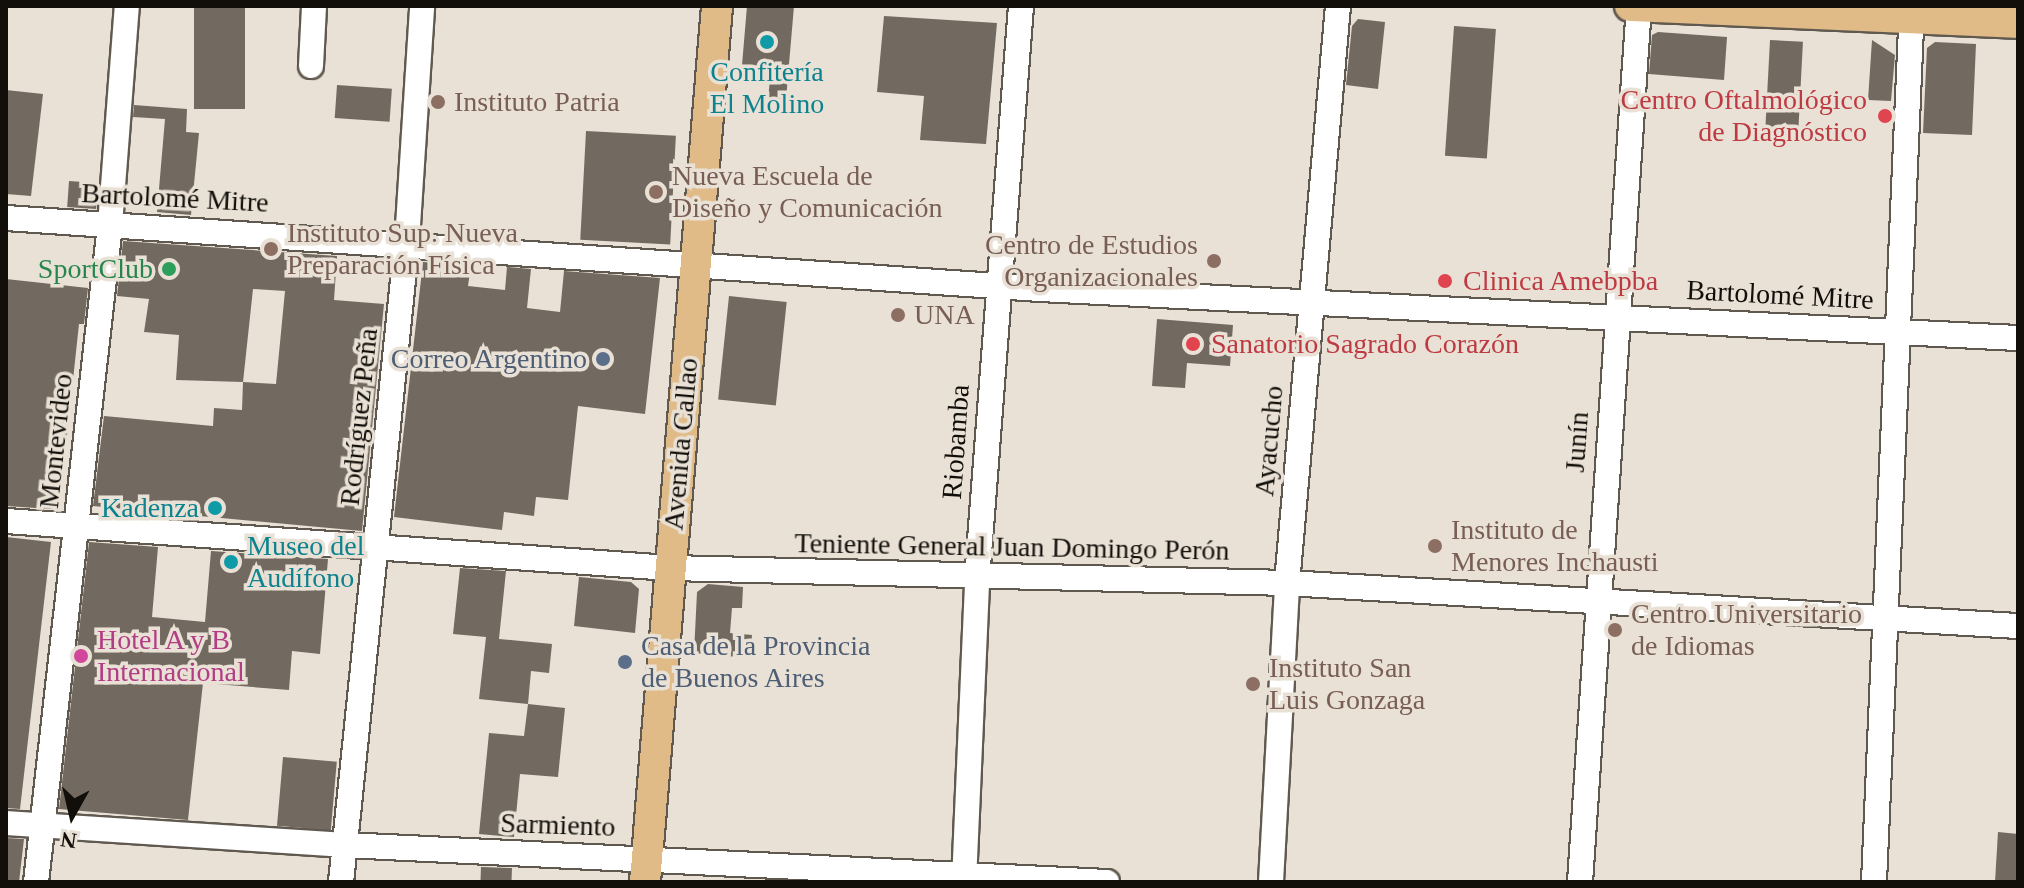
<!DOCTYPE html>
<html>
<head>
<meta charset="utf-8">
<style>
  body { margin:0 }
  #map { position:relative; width:2024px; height:888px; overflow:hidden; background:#e9e1d5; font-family:"Times New Roman",serif }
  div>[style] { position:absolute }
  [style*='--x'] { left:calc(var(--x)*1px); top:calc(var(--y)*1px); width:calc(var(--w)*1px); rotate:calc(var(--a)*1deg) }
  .building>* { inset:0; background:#726a60; transform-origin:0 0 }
  .roads { filter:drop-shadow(2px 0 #60594f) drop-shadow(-2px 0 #60594f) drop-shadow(0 2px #60594f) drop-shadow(0 -2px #60594f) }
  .minor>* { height:24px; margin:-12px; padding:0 12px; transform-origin:12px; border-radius:12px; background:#fff }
  .major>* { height:30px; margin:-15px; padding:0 15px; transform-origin:15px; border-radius:15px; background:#e0bb88 }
  .dots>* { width:22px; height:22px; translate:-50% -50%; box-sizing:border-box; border:4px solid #e9e1d5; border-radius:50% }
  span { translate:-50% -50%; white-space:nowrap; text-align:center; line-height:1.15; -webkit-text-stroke:7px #e9e1d5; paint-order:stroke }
  .culture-label { font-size:28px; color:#0d838f }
  .right { translate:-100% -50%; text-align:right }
  .left { translate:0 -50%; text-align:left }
  .health-label { font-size:28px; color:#be3a42 }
  .education-label { font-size:28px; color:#785e54 }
  .street-label { font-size:28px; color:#120f0b }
  .leisure-label { font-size:28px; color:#27864d }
  .service-label { font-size:28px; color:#4e5e75 }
  .hotel-label { font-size:28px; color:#b23c85 }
  .frame { position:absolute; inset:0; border:8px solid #120f0b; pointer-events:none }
  .north { position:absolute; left:32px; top:776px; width:80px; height:80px; -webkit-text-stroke:6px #e9e1d5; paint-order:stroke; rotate:188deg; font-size:22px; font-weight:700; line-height:32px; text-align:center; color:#120f0b }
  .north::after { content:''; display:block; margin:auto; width:28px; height:36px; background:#120f0b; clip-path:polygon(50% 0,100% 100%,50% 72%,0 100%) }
</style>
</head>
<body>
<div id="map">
  <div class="building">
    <i style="left:194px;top:6px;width:51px;height:103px"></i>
    <i style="clip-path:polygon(747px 6px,794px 6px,785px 111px,767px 110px,770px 79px,741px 77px)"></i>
    <i style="clip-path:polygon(884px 16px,997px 23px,986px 144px,920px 140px,924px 96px,877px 92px)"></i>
    <i style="clip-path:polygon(1358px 19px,1385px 22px,1378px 89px,1346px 85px,1352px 26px)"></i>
    <i style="left:1454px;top:26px;width:42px;height:130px;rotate:4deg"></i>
    <i style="clip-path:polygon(1658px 32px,1727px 37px,1724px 80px,1649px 74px,1652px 35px)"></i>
    <i style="left:1770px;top:40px;width:33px;height:92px;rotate:3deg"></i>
    <i style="clip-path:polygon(1872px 40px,1895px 55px,1891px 101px,1868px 100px)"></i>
    <i style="clip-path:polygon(1935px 42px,1976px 44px,1972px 135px,1923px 133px,1927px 48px)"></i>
    <i style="left:337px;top:85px;width:55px;height:33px;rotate:4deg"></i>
    <i style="clip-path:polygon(6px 90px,43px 94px,31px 196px,6px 194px)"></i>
    <i style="clip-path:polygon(134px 105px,187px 109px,186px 132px,199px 133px,191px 215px,157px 212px,165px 119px,133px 117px)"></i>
    <i style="left:586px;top:131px;width:90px;height:109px;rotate:3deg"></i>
    <i style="left:69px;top:181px;width:29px;height:26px;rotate:4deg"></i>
    <i style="clip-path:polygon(evenodd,123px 241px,337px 256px,334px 300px,384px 304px,362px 531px,93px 506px,104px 416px,213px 426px,214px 408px,242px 410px,243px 382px,176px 380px,179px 335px,144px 332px,149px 299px,117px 296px,123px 241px,253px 289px,285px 291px,276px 384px,243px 382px,253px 289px)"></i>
    <i style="clip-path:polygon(423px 262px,471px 265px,468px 286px,505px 290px,507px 267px,531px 269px,527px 308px,560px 312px,564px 271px,660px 278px,645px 414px,578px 406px,568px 500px,536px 497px,534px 516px,504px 512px,502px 530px,394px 517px)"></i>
    <i style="clip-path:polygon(6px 279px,88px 288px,84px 324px,79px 324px,60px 501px,51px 509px,6px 506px)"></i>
    <i style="left:729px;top:296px;width:58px;height:104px;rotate:6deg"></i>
    <i style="clip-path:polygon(1157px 319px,1233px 325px,1230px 366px,1187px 363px,1185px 388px,1152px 386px)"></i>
    <i style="clip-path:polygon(6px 537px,51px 542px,20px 809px,6px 808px)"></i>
    <i style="clip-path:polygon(89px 542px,158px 547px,152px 617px,205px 622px,211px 551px,328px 559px,320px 654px,292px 651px,289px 690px,203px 683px,188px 820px,59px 809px)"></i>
    <i style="clip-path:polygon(460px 568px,506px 571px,499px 639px,552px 644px,549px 673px,531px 671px,528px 704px,479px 699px,486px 637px,453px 634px)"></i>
    <i style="clip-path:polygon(579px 577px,631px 582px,639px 589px,635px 633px,574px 626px)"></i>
    <i style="clip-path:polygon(708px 584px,743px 587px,742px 608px,732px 608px,730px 633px,752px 635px,750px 658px,694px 653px,697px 592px)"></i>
    <i style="clip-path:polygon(528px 704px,565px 708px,558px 777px,520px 774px,514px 837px,479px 834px,489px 733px,524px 736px)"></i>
    <i style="left:283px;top:757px;width:54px;height:69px;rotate:5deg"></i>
    <i style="clip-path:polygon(1998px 832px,2018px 834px,2018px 882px,1995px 882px)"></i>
    <i style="clip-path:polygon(6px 838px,24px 839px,19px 882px,6px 882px)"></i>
    <i style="left:481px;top:867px;width:31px;height:15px;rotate:2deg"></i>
  </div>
  <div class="roads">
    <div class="minor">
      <i style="--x:311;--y:66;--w:60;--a:-87.1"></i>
      <i style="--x:6;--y:218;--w:1036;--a:3.93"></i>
      <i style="--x:1040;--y:289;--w:979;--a:2.87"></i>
      <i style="--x:6;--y:521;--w:666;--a:4.05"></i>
      <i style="--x:670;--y:568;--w:617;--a:1.39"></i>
      <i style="--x:1287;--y:583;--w:732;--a:3.37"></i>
      <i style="--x:6;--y:823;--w:340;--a:3.7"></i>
      <i style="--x:345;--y:845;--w:763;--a:2.78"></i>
      <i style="--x:36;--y:882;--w:661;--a:-83.57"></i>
      <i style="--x:110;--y:225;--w:220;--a:-85.6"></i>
      <i style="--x:341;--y:882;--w:644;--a:-84.12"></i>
      <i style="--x:407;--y:241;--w:235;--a:-86.3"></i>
      <i style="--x:964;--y:882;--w:303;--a:-87.5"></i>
      <i style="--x:977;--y:579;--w:575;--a:-85.61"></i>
      <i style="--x:1271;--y:882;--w:299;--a:-86.9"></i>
      <i style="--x:1287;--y:583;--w:579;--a:-84.95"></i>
      <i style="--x:1580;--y:882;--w:878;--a:-86.15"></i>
      <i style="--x:1874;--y:882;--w:877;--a:-87.52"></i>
    </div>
    <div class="major">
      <i style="--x:1630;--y:6;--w:388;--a:2.5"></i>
      <i style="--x:645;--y:882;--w:879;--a:-85.3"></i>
    </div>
  </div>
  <div class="dots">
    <i style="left:767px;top:42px;background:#0f9aa8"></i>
    <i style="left:438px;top:102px;background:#8d6e63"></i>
    <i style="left:1885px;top:116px;background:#e0444e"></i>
    <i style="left:656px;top:192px;background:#8d6e63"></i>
    <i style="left:271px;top:249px;background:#8d6e63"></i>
    <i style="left:1214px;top:261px;background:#8d6e63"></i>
    <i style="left:169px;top:269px;background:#2e9e5b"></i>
    <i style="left:1445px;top:281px;background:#e0444e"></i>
    <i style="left:898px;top:315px;background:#8d6e63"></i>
    <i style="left:1193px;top:344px;background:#e0444e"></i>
    <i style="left:603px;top:359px;background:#5c6f8a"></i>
    <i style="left:215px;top:508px;background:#0f9aa8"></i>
    <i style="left:1435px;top:546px;background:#8d6e63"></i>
    <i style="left:231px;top:562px;background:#0f9aa8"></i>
    <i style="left:1615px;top:630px;background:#8d6e63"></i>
    <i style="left:81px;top:656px;background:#d1479c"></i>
    <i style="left:625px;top:662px;background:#5c6f8a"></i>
    <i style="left:1253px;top:684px;background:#8d6e63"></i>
  </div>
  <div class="culture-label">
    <span style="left:767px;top:88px">Confitería<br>El Molino</span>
    <span class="right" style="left:199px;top:508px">Kadenza</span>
    <span class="left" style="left:247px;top:562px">Museo del<br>Audífono</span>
  </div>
  <div class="health-label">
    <span class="right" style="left:1867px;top:116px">Centro Oftalmológico<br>de Diagnóstico</span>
    <span class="left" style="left:1463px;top:281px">Clinica Amebpba</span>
    <span class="left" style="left:1211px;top:344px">Sanatorio Sagrado Corazón</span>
  </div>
  <div class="education-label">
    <span class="left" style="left:454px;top:102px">Instituto Patria</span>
    <span class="left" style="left:672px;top:192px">Nueva Escuela de<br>Diseño y Comunicación</span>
    <span class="left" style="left:287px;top:249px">Instituto Sup. Nueva<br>Preparación Física</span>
    <span class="right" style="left:1198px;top:261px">Centro de Estudios<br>Organizacionales</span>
    <span class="left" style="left:914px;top:315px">UNA</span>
    <span class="left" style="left:1451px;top:546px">Instituto de<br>Menores Inchausti</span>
    <span class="left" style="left:1631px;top:630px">Centro Universitario<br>de Idiomas</span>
    <span class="left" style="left:1269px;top:684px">Instituto San<br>Luis Gonzaga</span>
  </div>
  <div class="street-label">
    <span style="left:175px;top:198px;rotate:3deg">Bartolomé Mitre</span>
    <span style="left:1780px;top:295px;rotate:3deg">Bartolomé Mitre</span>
    <span style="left:359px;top:417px;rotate:-84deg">Rodríguez Peña</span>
    <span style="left:56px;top:441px;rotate:-84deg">Montevideo</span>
    <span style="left:1269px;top:441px;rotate:-85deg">Ayacucho</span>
    <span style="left:956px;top:442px;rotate:-86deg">Riobamba</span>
    <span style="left:1577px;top:442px;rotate:-86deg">Junín</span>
    <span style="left:681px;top:444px;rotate:-85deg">Avenida Callao</span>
    <span style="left:1012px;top:547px;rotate:1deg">Teniente General Juan Domingo Perón</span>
    <span style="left:558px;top:825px;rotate:2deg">Sarmiento</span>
  </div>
  <div class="leisure-label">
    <span class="right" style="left:153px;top:269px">SportClub</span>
  </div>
  <div class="service-label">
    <span class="right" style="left:587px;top:359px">Correo Argentino</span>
    <span class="left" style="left:641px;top:662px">Casa de la Provincia<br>de Buenos Aires</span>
  </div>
  <div class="hotel-label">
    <span class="left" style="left:97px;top:656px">Hotel A y B<br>Internacional</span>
  </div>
  <div class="frame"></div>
  <div class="north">N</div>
</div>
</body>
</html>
